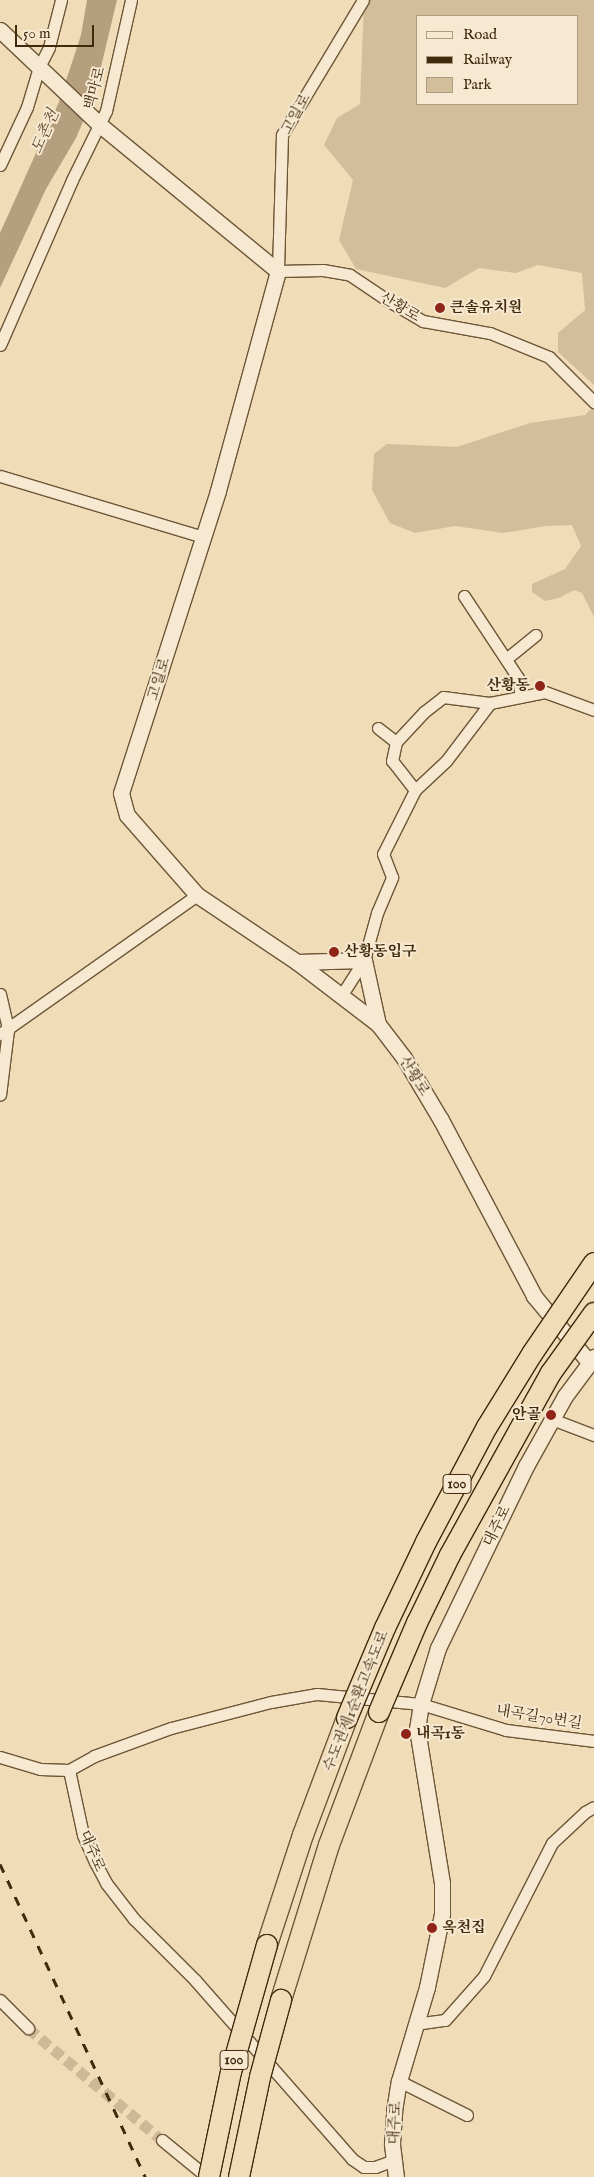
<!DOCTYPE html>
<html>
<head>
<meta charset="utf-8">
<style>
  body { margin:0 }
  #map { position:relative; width:594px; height:2177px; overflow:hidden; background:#f1dcb8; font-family:"IM FELL English","Noto Serif KR",serif }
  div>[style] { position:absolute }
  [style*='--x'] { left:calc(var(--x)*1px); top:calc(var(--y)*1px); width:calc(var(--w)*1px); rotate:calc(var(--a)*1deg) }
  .green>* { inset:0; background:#d3be9b }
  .water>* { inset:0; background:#b59f7e }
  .street-tunnel>* { height:11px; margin-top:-5.5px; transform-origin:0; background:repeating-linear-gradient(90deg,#ceb896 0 11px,transparent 0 16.5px) }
  .roads { filter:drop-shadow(1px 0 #6d5637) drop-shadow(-1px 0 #6d5637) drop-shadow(0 1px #6d5637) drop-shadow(0 -1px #6d5637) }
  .street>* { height:11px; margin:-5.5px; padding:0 5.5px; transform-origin:5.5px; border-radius:5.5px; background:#f6e8d1 }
  .secondary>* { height:15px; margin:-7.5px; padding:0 7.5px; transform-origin:7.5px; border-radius:7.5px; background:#f6e8d1 }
  .highway>* { height:20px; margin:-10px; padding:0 10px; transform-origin:10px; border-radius:10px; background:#f1dcb8 }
  .rail>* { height:3px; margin-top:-1.5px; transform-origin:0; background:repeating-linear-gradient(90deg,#41290c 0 9px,transparent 0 18px) }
  .bridges { filter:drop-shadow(1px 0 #41290c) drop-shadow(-1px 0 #41290c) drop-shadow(0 1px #41290c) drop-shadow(0 -1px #41290c) }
  .highway-bridge>* { height:20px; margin:-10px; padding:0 10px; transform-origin:10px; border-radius:10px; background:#f1dcb8 }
  .dots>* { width:14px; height:14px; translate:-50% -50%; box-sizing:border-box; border:2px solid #f6e8d1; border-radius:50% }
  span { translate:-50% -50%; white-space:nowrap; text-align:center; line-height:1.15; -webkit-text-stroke:4px #f6e8d1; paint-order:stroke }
  .shield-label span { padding:1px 4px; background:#f6e8d1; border:1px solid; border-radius:4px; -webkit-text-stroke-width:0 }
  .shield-label { font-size:14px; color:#41290c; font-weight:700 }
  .street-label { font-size:15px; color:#41290c }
  .poi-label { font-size:15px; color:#41290c; font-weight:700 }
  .left { translate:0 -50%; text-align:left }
  .right { translate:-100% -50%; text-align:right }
  .water-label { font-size:16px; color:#644c2e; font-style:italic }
  .legend { position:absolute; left:416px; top:15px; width:162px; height:90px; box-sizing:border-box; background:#f6e8d1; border:1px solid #ae9c82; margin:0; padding:6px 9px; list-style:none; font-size:15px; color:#41290c }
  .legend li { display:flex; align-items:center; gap:10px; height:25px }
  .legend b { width:25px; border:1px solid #ae9c82 }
  .scale { position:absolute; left:15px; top:25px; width:79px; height:22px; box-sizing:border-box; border:2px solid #41290c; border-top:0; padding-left:6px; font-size:15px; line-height:18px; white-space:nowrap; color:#41290c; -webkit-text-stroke:4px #f6e8d1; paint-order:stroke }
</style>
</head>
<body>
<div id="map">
  <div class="green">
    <i style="clip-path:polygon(evenodd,364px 0,594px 0,594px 385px,558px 352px,558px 333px,585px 310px,582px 273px,538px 265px,516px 273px,479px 268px,445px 288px,356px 269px,339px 240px,353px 180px,324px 145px,337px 118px,360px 104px,364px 0,418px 16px,578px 16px,578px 104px,418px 104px,418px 16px)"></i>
    <i style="clip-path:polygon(594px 406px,594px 617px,582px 593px,574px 590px,559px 598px,545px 601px,532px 592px,532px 584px,565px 569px,581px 546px,572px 525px,546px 526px,503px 533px,455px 526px,415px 533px,390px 523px,372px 490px,374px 454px,387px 444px,457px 447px,530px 423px,585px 415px)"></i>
  </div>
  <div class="water">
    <i style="clip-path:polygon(87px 0,117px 0,94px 96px,76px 138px,46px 189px,0 288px,0 233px,59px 102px,81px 35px)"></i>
  </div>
  <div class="street-tunnel">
    <i style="--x:28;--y:2028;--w:175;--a:39.9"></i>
  </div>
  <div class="roads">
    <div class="street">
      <i style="--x:363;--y:0;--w:157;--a:121"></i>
      <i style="--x:282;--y:135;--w:136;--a:91.7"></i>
      <i style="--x:278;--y:271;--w:45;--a:-1.3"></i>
      <i style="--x:323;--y:270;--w:27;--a:10"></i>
      <i style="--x:350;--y:275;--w:45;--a:34"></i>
      <i style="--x:387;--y:300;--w:42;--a:30.3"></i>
      <i style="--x:423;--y:321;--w:68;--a:10.2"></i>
      <i style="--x:490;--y:333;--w:64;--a:22.1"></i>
      <i style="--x:549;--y:357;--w:64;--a:45"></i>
      <i style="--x:0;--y:165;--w:64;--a:-65"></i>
      <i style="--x:27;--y:107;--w:42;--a:-73.3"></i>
      <i style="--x:39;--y:67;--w:22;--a:-63"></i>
      <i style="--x:49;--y:47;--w:49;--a:-75.7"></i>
      <i style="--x:0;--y:345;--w:180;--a:-66.4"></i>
      <i style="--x:72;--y:180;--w:77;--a:-63.8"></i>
      <i style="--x:106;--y:111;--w:114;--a:-77.3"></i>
      <i style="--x:0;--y:476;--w:212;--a:16.7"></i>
      <i style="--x:464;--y:596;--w:98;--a:56.6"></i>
      <i style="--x:518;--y:678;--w:19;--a:81"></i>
      <i style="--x:506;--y:659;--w:38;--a:-39"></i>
      <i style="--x:378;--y:728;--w:23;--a:38"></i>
      <i style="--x:415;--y:790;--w:37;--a:-128"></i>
      <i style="--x:392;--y:761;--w:19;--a:-78"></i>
      <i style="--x:396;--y:742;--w:41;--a:-47"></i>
      <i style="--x:424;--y:712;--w:24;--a:-38"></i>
      <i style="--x:443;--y:697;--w:47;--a:7.3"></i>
      <i style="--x:0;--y:994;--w:37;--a:77"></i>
      <i style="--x:8;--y:1030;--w:65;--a:97"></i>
      <i style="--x:341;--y:996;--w:43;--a:-57.4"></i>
      <i style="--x:364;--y:960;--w:49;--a:-74.5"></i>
      <i style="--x:377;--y:913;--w:39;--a:-67"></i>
      <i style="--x:392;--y:877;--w:25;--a:-111"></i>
      <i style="--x:383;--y:854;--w:72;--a:-63.4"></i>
      <i style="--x:415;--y:790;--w:42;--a:-43.1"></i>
      <i style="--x:446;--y:761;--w:73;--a:-52.8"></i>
      <i style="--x:490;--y:703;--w:56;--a:-11.3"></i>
      <i style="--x:545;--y:692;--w:52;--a:20.2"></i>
      <i style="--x:0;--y:1034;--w:241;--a:-35.2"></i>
      <i style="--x:552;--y:1419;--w:45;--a:20.9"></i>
      <i style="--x:0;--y:1757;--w:42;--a:16.7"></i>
      <i style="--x:40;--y:1769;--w:29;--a:2"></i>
      <i style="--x:69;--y:1770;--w:29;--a:-29"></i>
      <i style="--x:94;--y:1756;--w:82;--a:-20"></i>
      <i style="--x:171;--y:1728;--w:103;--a:-14.6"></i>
      <i style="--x:271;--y:1702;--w:47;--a:-9.9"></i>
      <i style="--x:317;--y:1694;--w:104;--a:5.5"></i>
      <i style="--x:421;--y:1704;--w:89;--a:17"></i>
      <i style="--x:506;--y:1730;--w:89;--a:7.1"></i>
      <i style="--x:69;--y:1770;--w:66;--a:77.8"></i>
      <i style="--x:83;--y:1835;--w:30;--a:66"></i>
      <i style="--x:95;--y:1862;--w:24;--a:62"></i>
      <i style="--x:106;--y:1883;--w:46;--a:52.1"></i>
      <i style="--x:134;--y:1919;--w:86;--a:45"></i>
      <i style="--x:195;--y:1980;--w:238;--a:48.7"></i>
      <i style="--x:352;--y:2159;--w:14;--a:34"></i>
      <i style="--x:364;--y:2167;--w:11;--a:0"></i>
      <i style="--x:375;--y:2167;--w:20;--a:-20"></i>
      <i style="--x:0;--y:2000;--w:40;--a:45"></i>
      <i style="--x:415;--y:2024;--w:30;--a:-8"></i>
      <i style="--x:445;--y:2020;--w:59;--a:-48.4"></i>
      <i style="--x:484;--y:1976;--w:149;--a:-62.9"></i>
      <i style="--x:552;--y:1843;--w:45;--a:-43.2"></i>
      <i style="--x:585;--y:1812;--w:10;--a:-29"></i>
      <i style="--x:399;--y:2081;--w:76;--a:26.6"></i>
      <i style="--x:162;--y:2140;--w:58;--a:39.4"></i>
    </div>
    <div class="secondary">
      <i style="--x:0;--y:30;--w:138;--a:43.5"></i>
      <i style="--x:100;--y:125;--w:230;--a:39.4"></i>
      <i style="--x:278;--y:271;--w:228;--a:105.3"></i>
      <i style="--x:218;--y:491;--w:317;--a:107.8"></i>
      <i style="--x:121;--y:793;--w:23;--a:75"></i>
      <i style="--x:127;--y:815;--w:106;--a:48.8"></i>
      <i style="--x:197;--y:895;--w:120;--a:33.8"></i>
      <i style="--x:297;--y:962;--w:102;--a:37.4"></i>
      <i style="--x:378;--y:1024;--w:43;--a:52.6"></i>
      <i style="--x:404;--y:1058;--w:72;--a:59.2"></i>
      <i style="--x:441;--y:1120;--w:199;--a:62.1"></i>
      <i style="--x:534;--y:1296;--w:86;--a:50.2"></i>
      <i style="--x:297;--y:962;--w:67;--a:-1.7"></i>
      <i style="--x:364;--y:960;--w:66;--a:77.7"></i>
      <i style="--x:396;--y:2177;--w:34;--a:-97"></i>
      <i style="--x:392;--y:2143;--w:32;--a:-86"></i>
      <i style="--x:394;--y:2111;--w:30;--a:-81"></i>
      <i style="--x:399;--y:2081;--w:98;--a:-73.4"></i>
      <i style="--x:427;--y:1987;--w:75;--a:-78.4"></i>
      <i style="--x:442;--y:1914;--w:31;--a:-90"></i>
      <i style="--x:442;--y:1883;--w:156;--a:-99.2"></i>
      <i style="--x:417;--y:1729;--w:25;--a:-81"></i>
      <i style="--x:421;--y:1704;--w:59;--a:-73.1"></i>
      <i style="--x:438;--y:1648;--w:202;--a:-64.2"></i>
      <i style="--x:526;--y:1466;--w:80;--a:-60.9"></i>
      <i style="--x:565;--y:1396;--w:49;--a:-53.4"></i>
    </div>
    <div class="highway">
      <i style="--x:267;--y:1945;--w:116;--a:-71.9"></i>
      <i style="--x:303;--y:1835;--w:125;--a:-69.4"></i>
      <i style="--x:281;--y:2000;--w:162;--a:-72.8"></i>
      <i style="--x:329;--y:1845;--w:142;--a:-69.4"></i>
    </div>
  </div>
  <div class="rail">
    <i style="--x:0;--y:1864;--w:345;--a:65.1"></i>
  </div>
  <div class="bridges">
    <div class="highway-bridge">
      <i style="--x:379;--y:1712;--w:97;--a:-66.9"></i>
      <i style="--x:417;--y:1623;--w:76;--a:-64.1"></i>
      <i style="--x:450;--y:1555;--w:208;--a:-61"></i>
      <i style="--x:551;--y:1373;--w:74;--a:-54.4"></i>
      <i style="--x:347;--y:1718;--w:98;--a:-67.1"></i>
      <i style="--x:385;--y:1628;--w:95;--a:-64.5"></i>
      <i style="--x:426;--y:1542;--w:130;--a:-62.1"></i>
      <i style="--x:487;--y:1427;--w:86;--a:-58.3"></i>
      <i style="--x:532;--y:1354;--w:110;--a:-55.7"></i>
      <i style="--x:209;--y:2177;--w:107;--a:-78.2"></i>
      <i style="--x:231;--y:2072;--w:132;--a:-74.2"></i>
      <i style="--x:239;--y:2177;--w:102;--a:-78.1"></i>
      <i style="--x:260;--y:2077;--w:80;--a:-74.7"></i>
    </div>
  </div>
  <div class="dots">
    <i style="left:440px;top:308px;background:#8f2418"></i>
    <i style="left:540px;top:686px;background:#8f2418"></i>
    <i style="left:334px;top:952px;background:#8f2418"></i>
    <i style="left:551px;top:1415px;background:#8f2418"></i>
    <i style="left:406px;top:1734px;background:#8f2418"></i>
    <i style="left:432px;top:1928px;background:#8f2418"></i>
  </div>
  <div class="shield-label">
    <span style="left:457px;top:1484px">100</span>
    <span style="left:234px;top:2060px">100</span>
  </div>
  <div class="street-label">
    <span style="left:95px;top:88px;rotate:-75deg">백마로</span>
    <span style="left:296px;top:114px;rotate:-61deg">고일로</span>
    <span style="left:400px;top:307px;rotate:30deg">산황로</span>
    <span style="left:159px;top:679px;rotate:-73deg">고일로</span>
    <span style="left:414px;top:1076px;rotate:58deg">산황로</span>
    <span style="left:497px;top:1526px;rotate:-64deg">대주로</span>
    <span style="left:356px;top:1701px;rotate:-68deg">수도권제1순환고속도로</span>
    <span style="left:539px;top:1717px;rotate:9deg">내곡길70번길</span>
    <span style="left:92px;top:1851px;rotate:67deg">대주로</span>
    <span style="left:395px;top:2123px;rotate:-87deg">대주로</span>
  </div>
  <div class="poi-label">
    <span class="left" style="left:450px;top:308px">큰솔유치원</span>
    <span class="right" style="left:530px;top:686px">산황동</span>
    <span class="left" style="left:344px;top:952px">산황동입구</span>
    <span class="right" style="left:541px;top:1415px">안골</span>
    <span class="left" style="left:416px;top:1734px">내곡1동</span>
    <span class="left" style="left:442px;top:1928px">옥천집</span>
  </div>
  <div class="water-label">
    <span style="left:46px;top:132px;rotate:-66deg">도촌천</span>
  </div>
  <ul class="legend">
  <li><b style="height:6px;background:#f6e8d1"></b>Road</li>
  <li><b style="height:6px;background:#41290c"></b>Railway</li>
  <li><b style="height:14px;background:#d3be9b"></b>Park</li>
  </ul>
  <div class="scale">50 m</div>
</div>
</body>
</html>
